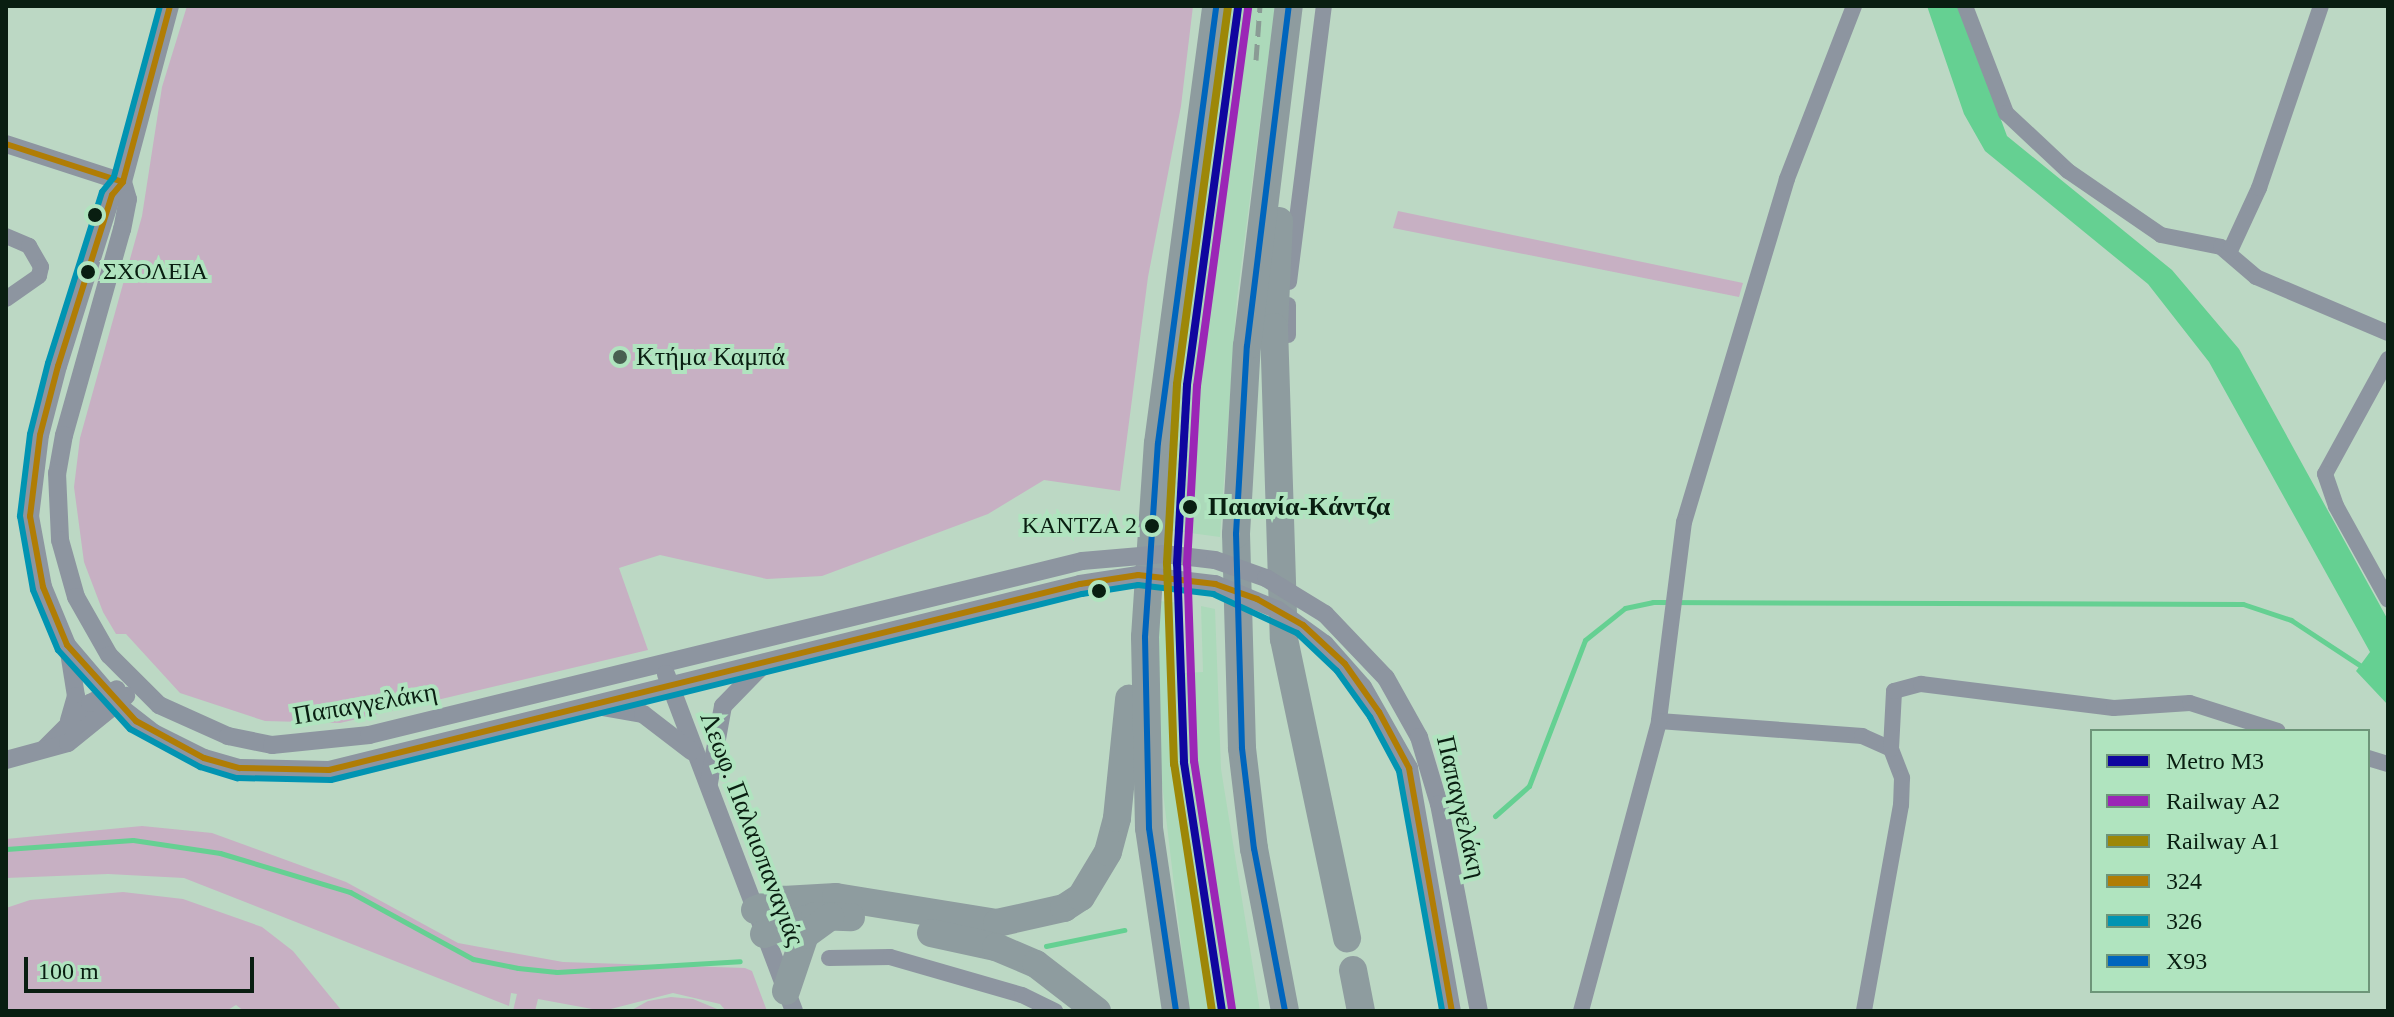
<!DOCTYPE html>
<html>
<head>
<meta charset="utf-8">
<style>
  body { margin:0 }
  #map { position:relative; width:2394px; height:1017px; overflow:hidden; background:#bcd8c4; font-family:"Times New Roman",serif }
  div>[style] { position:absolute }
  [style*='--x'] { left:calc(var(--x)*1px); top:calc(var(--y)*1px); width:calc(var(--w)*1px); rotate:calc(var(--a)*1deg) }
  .built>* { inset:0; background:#acd9ba }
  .green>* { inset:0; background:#c7b0c3 }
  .water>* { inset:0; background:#65d092 }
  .stream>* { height:5px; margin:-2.5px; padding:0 2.5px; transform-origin:2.5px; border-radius:2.5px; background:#65d092 }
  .minor>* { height:16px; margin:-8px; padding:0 8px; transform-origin:8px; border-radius:8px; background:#8d95a0 }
  .tertiary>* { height:18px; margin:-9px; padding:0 9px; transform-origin:9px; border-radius:9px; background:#8d95a0 }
  .motorway>* { height:28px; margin:-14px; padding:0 14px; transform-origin:14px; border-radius:14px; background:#8e9c9f }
  .rail>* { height:5px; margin-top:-2.5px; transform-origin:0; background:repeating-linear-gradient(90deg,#8a9b95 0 16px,transparent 0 24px) }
  .tertiary-bridge>* { height:18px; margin:-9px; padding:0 9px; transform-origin:9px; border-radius:9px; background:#8d95a0 }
  .bus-1>* { height:6px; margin:-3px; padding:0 3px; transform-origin:3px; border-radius:3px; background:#b07d05 }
  .bus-2>* { height:6px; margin:-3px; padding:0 3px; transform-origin:3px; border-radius:3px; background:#0194b2 }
  .bus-3>* { height:6px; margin:-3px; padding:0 3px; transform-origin:3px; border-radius:3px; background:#0065bd }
  .rail-1>* { height:8px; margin:-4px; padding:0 4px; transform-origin:4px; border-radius:4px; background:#9b26b6 }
  .rail-2>* { height:8px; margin:-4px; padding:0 4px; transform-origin:4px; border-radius:4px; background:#9d8707 }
  .metro-1>* { height:8px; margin:-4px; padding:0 4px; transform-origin:4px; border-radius:4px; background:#10069f }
  .dots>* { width:22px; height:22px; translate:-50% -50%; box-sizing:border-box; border:4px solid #b0e4bf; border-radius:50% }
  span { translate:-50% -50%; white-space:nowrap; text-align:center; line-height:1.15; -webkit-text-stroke:8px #b0e4bf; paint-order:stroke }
  .bus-label { font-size:24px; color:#091e11 }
  .left { translate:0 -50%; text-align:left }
  .right { translate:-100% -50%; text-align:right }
  .poi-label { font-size:26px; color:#091e11 }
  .stop-label { font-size:26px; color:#091e11; font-weight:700 }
  .street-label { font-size:26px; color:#091e11 }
  .frame { position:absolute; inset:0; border:8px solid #091e11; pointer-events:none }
  .legend { position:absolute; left:2090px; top:729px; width:280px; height:264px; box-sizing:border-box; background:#b0e4bf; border:2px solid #6d9579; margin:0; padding:10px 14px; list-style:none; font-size:24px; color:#091e11 }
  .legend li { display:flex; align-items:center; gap:16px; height:40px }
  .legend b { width:40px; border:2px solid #6d9579 }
  .scale { position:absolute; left:24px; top:957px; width:230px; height:36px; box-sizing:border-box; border:4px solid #091e11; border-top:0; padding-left:10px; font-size:24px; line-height:28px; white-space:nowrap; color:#091e11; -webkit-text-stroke:6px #b0e4bf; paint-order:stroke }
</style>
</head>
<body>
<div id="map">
  <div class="built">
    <i style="clip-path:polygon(1231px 6px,1275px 6px,1237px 298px,1220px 537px,1161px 529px)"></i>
    <i style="clip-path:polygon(1159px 601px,1182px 603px,1184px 673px,1203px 672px,1201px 606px,1215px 609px,1221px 769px,1260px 1011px,1189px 1011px,1159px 758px)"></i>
  </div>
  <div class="green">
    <i style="clip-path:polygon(187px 6px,1193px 6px,1181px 106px,1148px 277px,1120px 491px,1044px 480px,988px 514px,822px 576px,767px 579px,660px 555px,619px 568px,648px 650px,340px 723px,265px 721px,180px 693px,126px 634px,116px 634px,103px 612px,84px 562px,74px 487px,80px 438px,142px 216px,162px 87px)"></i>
    <i style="clip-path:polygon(1398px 211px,1743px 283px,1739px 297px,1393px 228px)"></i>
    <i style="clip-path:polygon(142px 826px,212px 833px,346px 882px,458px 943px,563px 962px,745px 968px,752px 971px,767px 1011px,726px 1011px,720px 1004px,673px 993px,603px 1011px,538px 999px,535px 1011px,513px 1011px,517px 994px,511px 993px,509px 1006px,184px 878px,108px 874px,6px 878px,6px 839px)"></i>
    <i style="clip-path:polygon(123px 892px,183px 899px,262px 927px,293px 951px,342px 1011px,244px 1011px,236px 1005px,226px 1011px,6px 1011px,6px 908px,30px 900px)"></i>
    <i style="clip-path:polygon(671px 997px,693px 999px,722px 1011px,630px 1011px,648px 1001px)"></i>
  </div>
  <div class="water">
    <i style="clip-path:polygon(1927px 6px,1959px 6px,2007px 136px,2172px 270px,2239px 349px,2388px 620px,2388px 705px,2356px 671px,2370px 652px,2209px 362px,2148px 284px,1985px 151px,1964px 114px)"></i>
  </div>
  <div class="stream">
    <i style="--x:1495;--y:816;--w:45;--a:-41.4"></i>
    <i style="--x:1529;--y:786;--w:156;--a:-69"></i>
    <i style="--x:1585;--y:640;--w:51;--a:-38.7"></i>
    <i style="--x:1625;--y:608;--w:29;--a:-12"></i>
    <i style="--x:1653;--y:602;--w:590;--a:0.19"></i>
    <i style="--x:2243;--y:604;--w:51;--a:18.4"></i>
    <i style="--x:2291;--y:620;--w:84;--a:33.3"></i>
    <i style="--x:6;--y:849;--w:127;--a:-4.1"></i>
    <i style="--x:133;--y:840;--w:88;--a:8.5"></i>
    <i style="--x:220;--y:853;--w:136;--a:16.7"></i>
    <i style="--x:350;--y:892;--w:140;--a:28.6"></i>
    <i style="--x:473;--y:959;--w:46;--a:11.3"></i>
    <i style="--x:518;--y:968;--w:39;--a:6"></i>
    <i style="--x:557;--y:972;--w:183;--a:-3.4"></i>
    <i style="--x:1046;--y:946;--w:80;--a:-11.6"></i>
  </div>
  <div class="minor">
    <i style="--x:1854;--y:6;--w:186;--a:111.2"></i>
    <i style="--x:1787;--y:179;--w:358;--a:106.7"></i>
    <i style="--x:1684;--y:522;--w:201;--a:97.2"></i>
    <i style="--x:1659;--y:721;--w:204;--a:4.2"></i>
    <i style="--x:1862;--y:736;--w:32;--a:24"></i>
    <i style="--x:1891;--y:749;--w:31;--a:69"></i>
    <i style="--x:1902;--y:778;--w:27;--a:92"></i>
    <i style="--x:1901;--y:805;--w:209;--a:100.2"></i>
    <i style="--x:1965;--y:6;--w:115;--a:69"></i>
    <i style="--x:2006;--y:113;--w:85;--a:43.1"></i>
    <i style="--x:2068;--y:171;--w:113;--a:34.5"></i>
    <i style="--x:2161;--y:235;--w:61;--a:11.3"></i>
    <i style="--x:2221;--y:247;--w:46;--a:40.6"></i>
    <i style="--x:2256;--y:277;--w:143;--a:23"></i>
    <i style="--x:6;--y:236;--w:25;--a:23"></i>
    <i style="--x:29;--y:246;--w:24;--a:60"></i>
    <i style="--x:41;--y:267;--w:9;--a:103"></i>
    <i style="--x:39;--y:276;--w:40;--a:145.1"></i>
    <i style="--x:2229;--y:253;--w:72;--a:-65.2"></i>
    <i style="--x:2259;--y:188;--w:192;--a:-71.2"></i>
    <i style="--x:1289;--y:282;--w:278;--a:-82.8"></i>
    <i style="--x:1288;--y:305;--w:30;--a:90"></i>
    <i style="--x:2388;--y:359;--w:131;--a:118.7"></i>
    <i style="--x:2325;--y:474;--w:34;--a:71"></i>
    <i style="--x:2336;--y:506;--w:107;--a:61"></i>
    <i style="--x:1891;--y:749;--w:58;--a:-87"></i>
    <i style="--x:1894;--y:691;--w:28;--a:-15"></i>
    <i style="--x:1921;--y:684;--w:194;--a:7.1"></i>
    <i style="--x:2114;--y:708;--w:76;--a:-3.8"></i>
    <i style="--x:2190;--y:703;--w:92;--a:17.7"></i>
    <i style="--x:2368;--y:758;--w:21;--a:17"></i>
    <i style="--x:829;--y:958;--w:61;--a:-0.9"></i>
    <i style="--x:890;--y:957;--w:137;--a:16.1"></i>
    <i style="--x:1022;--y:995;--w:37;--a:26"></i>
    <i style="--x:1581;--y:1011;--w:300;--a:-74.9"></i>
  </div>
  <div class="tertiary">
    <i style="--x:170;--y:6;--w:182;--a:105"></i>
    <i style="--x:123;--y:182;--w:17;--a:130"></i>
    <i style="--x:112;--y:195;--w:179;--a:107.5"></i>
    <i style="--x:58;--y:366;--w:71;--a:104.6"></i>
    <i style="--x:40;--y:435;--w:82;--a:97"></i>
    <i style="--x:30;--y:516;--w:72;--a:79.6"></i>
    <i style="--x:43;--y:587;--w:63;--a:67.5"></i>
    <i style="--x:67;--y:645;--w:79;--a:49.6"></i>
    <i style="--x:118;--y:705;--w:46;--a:37.9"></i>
    <i style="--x:154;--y:733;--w:56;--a:26.6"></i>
    <i style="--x:204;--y:758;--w:37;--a:16"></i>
    <i style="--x:240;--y:768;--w:89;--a:1.3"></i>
    <i style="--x:329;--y:770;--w:774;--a:-13.91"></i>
    <i style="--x:6;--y:144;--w:123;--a:18"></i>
    <i style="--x:123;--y:182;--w:18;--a:74"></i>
    <i style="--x:128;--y:199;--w:31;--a:101"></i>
    <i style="--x:122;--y:229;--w:214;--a:105.7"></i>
    <i style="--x:64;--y:435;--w:39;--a:100"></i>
    <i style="--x:57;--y:473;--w:67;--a:87.4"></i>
    <i style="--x:60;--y:540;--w:59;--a:74.3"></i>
    <i style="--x:76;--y:597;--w:67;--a:60.4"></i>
    <i style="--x:109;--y:655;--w:71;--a:45"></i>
    <i style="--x:159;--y:705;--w:76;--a:24.2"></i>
    <i style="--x:228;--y:736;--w:45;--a:11.6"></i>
    <i style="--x:272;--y:745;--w:98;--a:-5.9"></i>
    <i style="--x:369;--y:735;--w:734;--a:-13.71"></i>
    <i style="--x:1325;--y:614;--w:88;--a:46.4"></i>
    <i style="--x:1386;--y:678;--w:68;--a:60.8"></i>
    <i style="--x:1419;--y:737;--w:70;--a:73.4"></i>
    <i style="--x:1439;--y:804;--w:211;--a:79.1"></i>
    <i style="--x:1325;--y:644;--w:57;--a:48.5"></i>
    <i style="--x:1363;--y:687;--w:93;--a:60.4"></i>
    <i style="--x:1409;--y:768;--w:247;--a:80"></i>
    <i style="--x:69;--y:652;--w:45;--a:81"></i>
    <i style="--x:76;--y:696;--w:26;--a:106"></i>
    <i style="--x:666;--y:674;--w:360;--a:69.2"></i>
    <i style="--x:602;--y:707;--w:42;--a:9.7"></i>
    <i style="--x:643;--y:714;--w:61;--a:37.6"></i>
    <i style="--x:45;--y:748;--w:64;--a:-45"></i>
    <i style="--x:90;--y:703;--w:30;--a:-27"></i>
    <i style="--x:6;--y:760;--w:64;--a:-15.3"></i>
    <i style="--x:68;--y:743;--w:75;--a:-39"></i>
    <i style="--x:709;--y:783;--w:78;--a:-79.7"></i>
    <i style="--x:723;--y:706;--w:54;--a:-45.7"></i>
  </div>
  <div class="motorway">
    <i style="--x:1279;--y:221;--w:106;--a:92.7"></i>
    <i style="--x:1274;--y:327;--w:312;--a:88.2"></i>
    <i style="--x:1284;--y:639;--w:306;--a:78.1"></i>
    <i style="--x:755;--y:910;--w:30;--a:-20"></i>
    <i style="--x:783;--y:900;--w:53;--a:-3.2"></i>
    <i style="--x:836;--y:897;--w:163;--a:9.2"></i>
    <i style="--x:997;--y:923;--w:69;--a:-12.6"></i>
    <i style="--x:1064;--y:908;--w:20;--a:-33"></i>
    <i style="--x:1081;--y:897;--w:52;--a:-59"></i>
    <i style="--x:1108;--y:852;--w:35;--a:-75"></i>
    <i style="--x:1117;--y:818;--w:120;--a:-84.2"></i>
    <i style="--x:931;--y:933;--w:66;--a:12.2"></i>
    <i style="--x:996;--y:947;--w:43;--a:23"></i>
    <i style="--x:1036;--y:964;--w:77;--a:37.6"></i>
    <i style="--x:764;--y:934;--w:54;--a:-19.4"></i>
    <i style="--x:815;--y:916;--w:36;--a:2"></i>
    <i style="--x:1353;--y:970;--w:42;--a:79"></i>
    <i style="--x:786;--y:991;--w:59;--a:-71.3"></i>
    <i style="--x:805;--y:935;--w:31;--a:-36"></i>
    <i style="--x:1176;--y:1011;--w:185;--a:-98.4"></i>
    <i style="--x:1149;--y:828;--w:191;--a:-91.2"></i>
    <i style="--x:1145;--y:637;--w:194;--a:-86.2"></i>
    <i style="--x:1158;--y:443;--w:441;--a:-82.4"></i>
    <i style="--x:1285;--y:1011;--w:165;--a:-100.8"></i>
    <i style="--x:1254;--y:849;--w:102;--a:-96.8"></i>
    <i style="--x:1242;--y:748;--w:214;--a:-91.6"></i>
    <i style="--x:1236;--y:534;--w:188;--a:-86.7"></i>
    <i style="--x:1247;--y:346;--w:343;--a:-83"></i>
  </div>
  <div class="rail">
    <i style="--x:1232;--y:54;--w:49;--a:-80.5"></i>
    <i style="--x:1256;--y:60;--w:54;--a:-85.8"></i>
  </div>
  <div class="tertiary-bridge">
    <i style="--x:1082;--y:561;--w:82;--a:-4.9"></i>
    <i style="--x:1164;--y:554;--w:51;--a:6.7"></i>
    <i style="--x:1215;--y:560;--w:54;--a:19.4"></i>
    <i style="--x:1266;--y:578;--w:69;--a:31.4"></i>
    <i style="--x:1080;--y:584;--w:59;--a:-8.8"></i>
    <i style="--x:1138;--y:575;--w:78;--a:6.7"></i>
    <i style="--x:1215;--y:584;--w:68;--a:22.4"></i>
    <i style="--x:1278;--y:610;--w:58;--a:35.9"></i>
  </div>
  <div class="bus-1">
    <i style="--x:170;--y:6;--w:182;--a:105"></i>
    <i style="--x:123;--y:182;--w:17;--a:130"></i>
    <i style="--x:112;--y:195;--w:179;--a:107.5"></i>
    <i style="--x:58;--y:366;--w:71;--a:104.6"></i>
    <i style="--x:40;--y:435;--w:82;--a:97"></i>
    <i style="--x:30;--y:516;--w:72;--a:79.6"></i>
    <i style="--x:43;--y:587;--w:63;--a:67.5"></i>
    <i style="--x:67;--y:645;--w:103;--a:47.8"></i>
    <i style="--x:136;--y:721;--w:77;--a:28.6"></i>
    <i style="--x:204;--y:758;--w:37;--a:16"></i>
    <i style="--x:240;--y:768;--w:89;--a:1.3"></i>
    <i style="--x:329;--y:770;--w:774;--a:-13.91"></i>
    <i style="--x:1080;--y:584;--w:59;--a:-8.8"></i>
    <i style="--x:1138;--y:575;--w:78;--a:6.7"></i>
    <i style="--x:1215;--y:584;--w:45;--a:19.7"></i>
    <i style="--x:1257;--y:599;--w:53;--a:29.5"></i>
    <i style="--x:1303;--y:625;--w:57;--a:42.9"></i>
    <i style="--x:1345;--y:664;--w:59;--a:54.7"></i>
    <i style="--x:1379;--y:712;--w:64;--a:61.8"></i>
    <i style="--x:1409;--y:768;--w:247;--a:80"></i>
    <i style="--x:6;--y:144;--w:123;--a:18"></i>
  </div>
  <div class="bus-2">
    <i style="--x:160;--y:6;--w:177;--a:105.1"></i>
    <i style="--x:114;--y:177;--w:19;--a:129"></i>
    <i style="--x:102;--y:192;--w:179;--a:107.5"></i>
    <i style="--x:48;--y:363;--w:73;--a:104.2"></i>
    <i style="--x:30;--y:434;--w:83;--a:97"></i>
    <i style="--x:20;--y:516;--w:75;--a:80"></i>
    <i style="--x:33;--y:590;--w:65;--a:67.4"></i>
    <i style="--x:58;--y:650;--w:107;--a:47.7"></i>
    <i style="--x:130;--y:729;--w:80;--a:28.5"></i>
    <i style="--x:200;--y:767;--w:39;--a:17"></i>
    <i style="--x:237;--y:778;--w:94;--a:1.2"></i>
    <i style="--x:331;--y:780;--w:774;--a:-13.91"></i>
    <i style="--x:1082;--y:594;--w:57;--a:-9.1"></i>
    <i style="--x:1138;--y:585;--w:76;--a:6.8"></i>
    <i style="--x:1213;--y:594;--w:93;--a:24.9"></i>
    <i style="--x:1297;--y:633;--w:55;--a:43.5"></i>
    <i style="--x:1337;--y:671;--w:57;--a:54.3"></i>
    <i style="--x:1370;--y:717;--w:61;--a:61.8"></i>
    <i style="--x:1399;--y:771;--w:244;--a:79.8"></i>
  </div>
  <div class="bus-3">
    <i style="--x:1176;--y:1011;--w:185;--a:-98.4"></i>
    <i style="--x:1149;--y:828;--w:191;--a:-91.2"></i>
    <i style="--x:1145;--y:637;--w:194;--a:-86.2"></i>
    <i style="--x:1158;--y:443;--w:441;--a:-82.4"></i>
    <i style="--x:1285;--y:1011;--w:165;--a:-100.8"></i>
    <i style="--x:1254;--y:849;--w:102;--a:-96.8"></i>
    <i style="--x:1242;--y:748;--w:214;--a:-91.6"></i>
    <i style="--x:1236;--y:534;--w:188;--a:-86.7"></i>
    <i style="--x:1247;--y:346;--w:343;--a:-83"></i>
  </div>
  <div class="rail-1">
    <i style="--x:1232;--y:1009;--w:251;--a:-98.7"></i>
    <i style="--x:1194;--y:761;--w:197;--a:-92"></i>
    <i style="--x:1187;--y:564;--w:178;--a:-86.8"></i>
    <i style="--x:1197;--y:386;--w:382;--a:-82.3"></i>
  </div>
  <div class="rail-2">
    <i style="--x:1212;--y:1011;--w:250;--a:-98.7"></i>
    <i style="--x:1174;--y:764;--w:201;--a:-92"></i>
    <i style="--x:1167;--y:563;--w:179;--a:-86.8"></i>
    <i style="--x:1177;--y:384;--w:381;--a:-82.3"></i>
  </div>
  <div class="metro-1">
    <i style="--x:1222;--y:1011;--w:252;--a:-98.7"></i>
    <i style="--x:1184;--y:762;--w:198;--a:-92"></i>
    <i style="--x:1177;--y:564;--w:179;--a:-86.8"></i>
    <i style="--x:1187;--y:385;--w:382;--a:-82.3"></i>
  </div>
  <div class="dots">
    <i style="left:95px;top:215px;background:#091e11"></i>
    <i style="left:88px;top:272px;background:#091e11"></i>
    <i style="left:620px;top:357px;background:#485f50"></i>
    <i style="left:1190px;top:507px;background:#091e11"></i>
    <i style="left:1152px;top:526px;background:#091e11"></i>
    <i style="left:1099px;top:591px;background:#091e11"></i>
  </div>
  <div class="bus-label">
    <span class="left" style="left:103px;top:272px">ΣΧΟΛΕΙΑ</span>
    <span class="right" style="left:1137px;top:526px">ΚΑΝΤΖΑ 2</span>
  </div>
  <div class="poi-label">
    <span class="left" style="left:636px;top:357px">Kτήμα Καμπά</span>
  </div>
  <div class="stop-label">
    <span class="left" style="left:1208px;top:507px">Παιανία-Κάντζα</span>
  </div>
  <div class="street-label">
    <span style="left:365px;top:704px;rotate:-10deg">Παπαγγελάκη</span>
    <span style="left:1461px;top:807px;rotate:77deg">Παπαγγελάκη</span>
    <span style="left:752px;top:829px;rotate:69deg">Λεωφ. Παλαιοπαναγιάς</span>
  </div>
  <div class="frame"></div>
  <ul class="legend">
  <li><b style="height:10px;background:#10069f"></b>Metro Μ3</li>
  <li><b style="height:10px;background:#9b26b6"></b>Railway A2</li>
  <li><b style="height:10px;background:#9d8707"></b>Railway A1</li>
  <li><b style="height:10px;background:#b07d05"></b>324</li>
  <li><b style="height:10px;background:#0194b2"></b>326</li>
  <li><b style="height:10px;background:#0065bd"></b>X93</li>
  </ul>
  <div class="scale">100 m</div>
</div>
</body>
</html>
